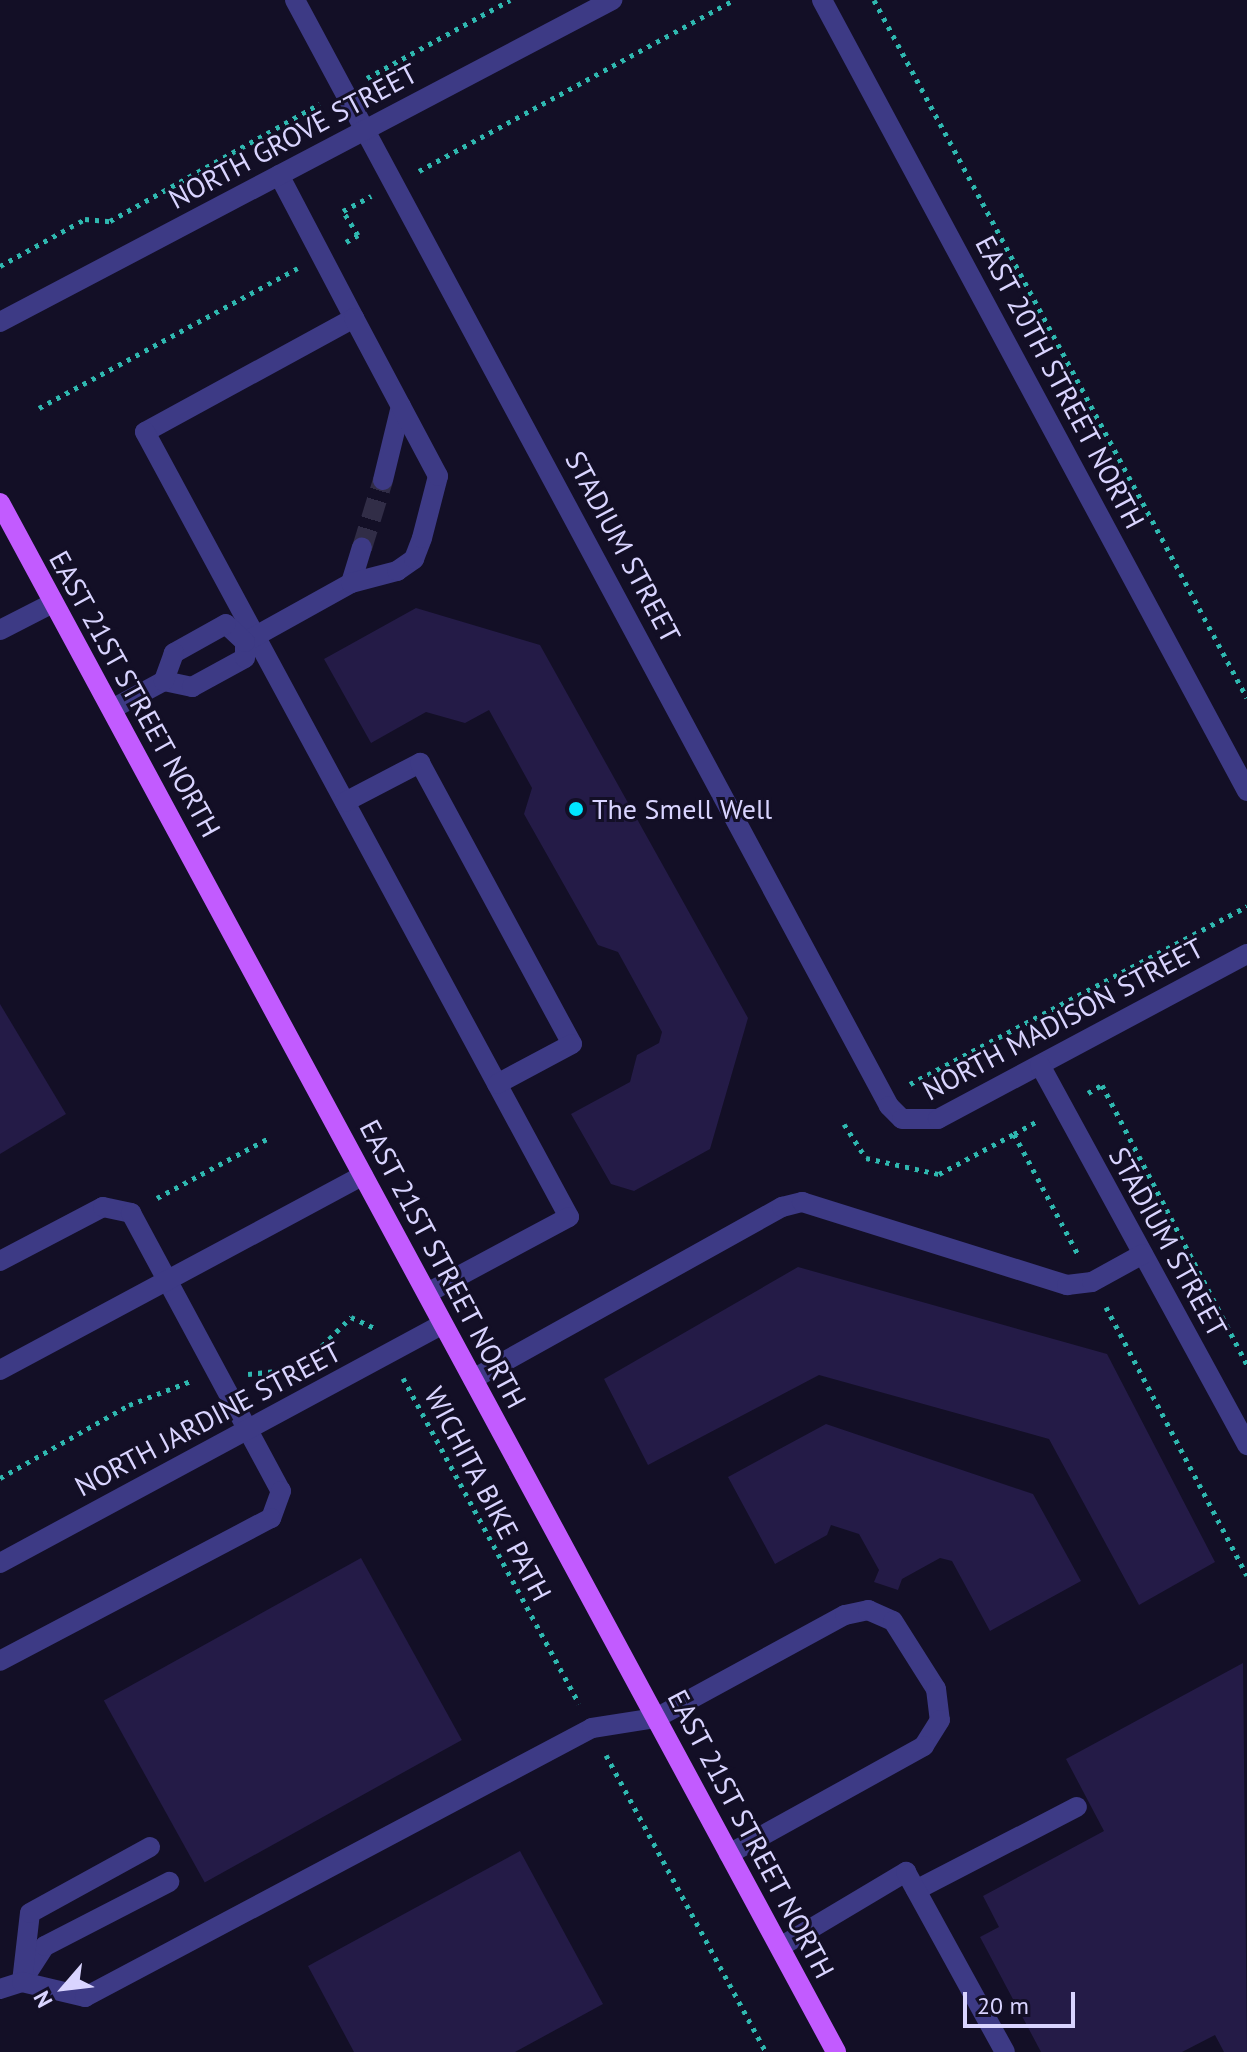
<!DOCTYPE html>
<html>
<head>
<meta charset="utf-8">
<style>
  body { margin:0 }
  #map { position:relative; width:1247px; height:2052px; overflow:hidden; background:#130f26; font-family:"PT Sans",sans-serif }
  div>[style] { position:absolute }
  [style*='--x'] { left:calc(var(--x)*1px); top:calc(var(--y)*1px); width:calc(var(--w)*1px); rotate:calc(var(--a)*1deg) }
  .building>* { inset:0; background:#241b47; transform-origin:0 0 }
  .minor-tunnel>* { height:20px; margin-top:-10px; transform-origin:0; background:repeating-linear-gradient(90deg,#312d47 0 20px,transparent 0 30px) }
  .path>* { height:5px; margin-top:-2.5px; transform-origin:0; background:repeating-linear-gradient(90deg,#2fb8b0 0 4px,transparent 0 10px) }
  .minor>* { height:20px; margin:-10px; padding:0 10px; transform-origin:10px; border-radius:10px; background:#3d3a85 }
  .major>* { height:20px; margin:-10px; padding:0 10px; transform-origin:10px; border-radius:10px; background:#c25bff }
  .dots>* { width:22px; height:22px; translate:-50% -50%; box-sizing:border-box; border:4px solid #130f26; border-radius:50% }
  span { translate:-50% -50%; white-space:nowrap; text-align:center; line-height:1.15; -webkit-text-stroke:6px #130f26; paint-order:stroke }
  .street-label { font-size:28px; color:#d9d4ff }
  .poi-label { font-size:28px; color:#d9d4ff }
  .left { translate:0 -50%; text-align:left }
  .north { position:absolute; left:24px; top:1948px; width:80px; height:80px; -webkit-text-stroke:6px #130f26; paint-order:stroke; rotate:242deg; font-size:22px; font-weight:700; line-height:32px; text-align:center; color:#d9d4ff }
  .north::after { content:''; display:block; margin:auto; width:28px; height:36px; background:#d9d4ff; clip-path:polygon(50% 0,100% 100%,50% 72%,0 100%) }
  .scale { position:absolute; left:963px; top:1992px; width:112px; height:36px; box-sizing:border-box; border:4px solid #d9d4ff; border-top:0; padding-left:10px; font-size:24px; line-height:28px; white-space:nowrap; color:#d9d4ff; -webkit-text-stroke:6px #130f26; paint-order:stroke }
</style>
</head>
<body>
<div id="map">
  <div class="building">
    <i style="clip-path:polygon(416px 608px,540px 645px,748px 1018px,710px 1149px,634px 1191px,611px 1184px,571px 1114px,630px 1082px,637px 1055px,659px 1043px,662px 1032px,618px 952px,598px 945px,524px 814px,532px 788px,489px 710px,465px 723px,426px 712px,371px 743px,324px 659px)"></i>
    <i style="clip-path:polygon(0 1004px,66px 1114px,0 1154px)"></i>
    <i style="clip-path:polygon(798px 1267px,1107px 1354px,1215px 1562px,1139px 1605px,1049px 1439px,819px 1375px,648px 1465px,604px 1379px)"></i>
    <i style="clip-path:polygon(826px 1424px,1033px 1494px,1081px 1581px,990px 1631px,952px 1561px,940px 1558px,902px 1579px,898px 1590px,874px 1582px,879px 1570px,859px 1534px,831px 1525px,827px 1535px,775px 1564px,728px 1477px)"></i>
    <i style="left:361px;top:1558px;width:208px;height:294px;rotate:61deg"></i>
    <i style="clip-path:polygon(1243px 1663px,1247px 2052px,1224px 2052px,1215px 2035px,1182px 2052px,1041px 2052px,980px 1937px,999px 1927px,983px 1896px,1104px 1831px,1066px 1759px)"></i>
    <i style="clip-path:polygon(520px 1851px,603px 2004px,515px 2052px,354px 2052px,308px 1966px)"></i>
  </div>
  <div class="minor-tunnel">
    <i style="--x:362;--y:548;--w:71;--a:-72.8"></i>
  </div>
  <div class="path">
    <i style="--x:874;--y:0;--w:791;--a:61.88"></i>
    <i style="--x:367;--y:78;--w:163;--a:-28.6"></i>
    <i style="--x:419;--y:171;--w:358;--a:-28.5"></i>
    <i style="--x:346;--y:242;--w:14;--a:-30"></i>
    <i style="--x:358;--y:235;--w:28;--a:-122"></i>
    <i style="--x:343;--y:211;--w:32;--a:-28"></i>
    <i style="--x:0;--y:266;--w:97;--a:-28.9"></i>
    <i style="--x:85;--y:219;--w:25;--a:5"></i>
    <i style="--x:110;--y:221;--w:240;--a:-29.2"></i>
    <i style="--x:39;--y:408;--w:294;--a:-28.4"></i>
    <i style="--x:910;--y:1084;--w:381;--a:-27.8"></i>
    <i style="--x:1088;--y:1093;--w:16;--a:-30"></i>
    <i style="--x:1102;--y:1085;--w:315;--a:62.6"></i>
    <i style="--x:844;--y:1124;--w:40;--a:57.1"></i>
    <i style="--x:866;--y:1158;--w:75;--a:12.4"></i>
    <i style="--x:939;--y:1174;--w:85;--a:-28.1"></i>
    <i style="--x:1014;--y:1134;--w:138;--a:62"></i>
    <i style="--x:1014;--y:1134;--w:26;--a:-29"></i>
    <i style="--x:157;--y:1198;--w:129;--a:-28.2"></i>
    <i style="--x:1106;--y:1307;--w:303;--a:62.3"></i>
    <i style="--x:248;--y:1374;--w:29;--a:-6"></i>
    <i style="--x:277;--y:1371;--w:42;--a:-25.3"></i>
    <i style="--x:315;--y:1353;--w:51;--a:-45"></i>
    <i style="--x:351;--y:1317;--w:26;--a:25"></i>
    <i style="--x:403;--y:1378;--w:370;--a:61.6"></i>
    <i style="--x:0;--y:1478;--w:148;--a:-29.5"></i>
    <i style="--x:129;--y:1405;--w:66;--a:-21.2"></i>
    <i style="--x:606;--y:1755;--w:337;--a:61.7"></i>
  </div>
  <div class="minor">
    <i style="--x:295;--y:0;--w:1255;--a:61.76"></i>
    <i style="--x:889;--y:1106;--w:18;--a:45"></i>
    <i style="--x:902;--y:1119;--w:36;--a:0"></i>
    <i style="--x:938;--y:1119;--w:350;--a:-28.1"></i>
    <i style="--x:822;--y:0;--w:898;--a:61.75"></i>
    <i style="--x:279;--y:175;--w:161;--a:62.3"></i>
    <i style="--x:354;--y:318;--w:238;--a:151.4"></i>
    <i style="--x:145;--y:432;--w:892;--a:61.63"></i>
    <i style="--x:569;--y:1217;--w:161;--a:151.8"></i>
    <i style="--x:0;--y:322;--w:692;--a:-27.75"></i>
    <i style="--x:383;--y:480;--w:76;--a:-76.3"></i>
    <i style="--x:351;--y:583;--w:37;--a:-73"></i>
    <i style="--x:0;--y:630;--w:59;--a:-27"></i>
    <i style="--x:245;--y:642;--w:121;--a:-29.1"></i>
    <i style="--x:351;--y:583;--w:48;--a:-14.6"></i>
    <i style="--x:397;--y:571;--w:21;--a:-35"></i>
    <i style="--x:414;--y:559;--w:22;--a:-69"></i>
    <i style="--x:422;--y:538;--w:64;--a:-75.5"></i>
    <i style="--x:438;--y:476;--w:179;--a:-118"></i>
    <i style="--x:112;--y:709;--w:59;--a:-28.3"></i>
    <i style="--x:164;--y:681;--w:29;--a:12"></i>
    <i style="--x:192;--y:687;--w:60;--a:-28.7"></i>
    <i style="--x:245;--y:658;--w:16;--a:-90"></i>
    <i style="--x:245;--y:642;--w:26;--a:-137"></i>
    <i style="--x:226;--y:624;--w:60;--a:150.9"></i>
    <i style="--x:174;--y:653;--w:30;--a:110"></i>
    <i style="--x:345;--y:802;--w:85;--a:-27.5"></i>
    <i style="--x:420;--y:763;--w:319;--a:61.6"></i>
    <i style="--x:572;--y:1044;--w:85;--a:151.9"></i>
    <i style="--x:1040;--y:1065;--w:433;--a:61.4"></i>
    <i style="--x:0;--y:1261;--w:116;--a:-27.7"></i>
    <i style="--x:103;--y:1207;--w:29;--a:12"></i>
    <i style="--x:131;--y:1213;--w:316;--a:61.7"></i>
    <i style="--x:281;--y:1491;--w:29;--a:110"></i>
    <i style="--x:271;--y:1518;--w:306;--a:152.2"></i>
    <i style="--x:0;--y:1370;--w:412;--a:-28.2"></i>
    <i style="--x:473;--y:1379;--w:354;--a:-29.1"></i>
    <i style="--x:782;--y:1207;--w:21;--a:-14"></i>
    <i style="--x:802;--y:1202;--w:278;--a:17.4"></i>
    <i style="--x:1067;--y:1285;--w:25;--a:-7"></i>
    <i style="--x:1092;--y:1282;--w:58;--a:-28.8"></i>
    <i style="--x:0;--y:1563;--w:503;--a:-28.35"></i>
    <i style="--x:916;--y:1890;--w:181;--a:-27.3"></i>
    <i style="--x:780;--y:1947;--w:147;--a:-30.8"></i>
    <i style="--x:906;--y:1872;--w:205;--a:61.2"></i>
    <i style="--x:24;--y:1978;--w:38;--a:-57"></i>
    <i style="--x:45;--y:1946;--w:140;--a:-27.3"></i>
    <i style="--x:22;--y:1982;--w:69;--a:-83.4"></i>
    <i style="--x:30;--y:1913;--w:137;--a:-28.8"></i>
    <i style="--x:0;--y:1989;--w:23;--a:-18"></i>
    <i style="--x:22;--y:1982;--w:65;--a:13.4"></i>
    <i style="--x:85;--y:1997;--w:574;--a:-27.95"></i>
    <i style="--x:592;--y:1728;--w:65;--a:-8.9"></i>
    <i style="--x:656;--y:1718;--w:215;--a:-28.6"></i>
    <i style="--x:845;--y:1615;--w:24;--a:-12"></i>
    <i style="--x:868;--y:1610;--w:27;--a:24"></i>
    <i style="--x:893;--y:1621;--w:80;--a:57.7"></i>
    <i style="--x:936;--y:1689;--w:31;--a:83"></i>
    <i style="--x:940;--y:1720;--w:31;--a:122"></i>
    <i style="--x:924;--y:1746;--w:223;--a:151"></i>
  </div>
  <div class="major">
    <i style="--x:0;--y:503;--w:1760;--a:61.64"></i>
  </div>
  <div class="dots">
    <i style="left:576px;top:809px;background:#00e5ff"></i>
  </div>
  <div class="street-label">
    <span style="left:293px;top:136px;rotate:-28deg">NORTH GROVE STREET</span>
    <span style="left:1060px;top:382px;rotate:62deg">EAST 20TH STREET NORTH</span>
    <span style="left:623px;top:547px;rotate:62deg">STADIUM STREET</span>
    <span style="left:135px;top:694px;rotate:61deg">EAST 21ST STREET NORTH</span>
    <span style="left:1063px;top:1019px;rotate:-28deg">NORTH MADISON STREET</span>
    <span style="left:1168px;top:1242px;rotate:61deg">STADIUM STREET</span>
    <span style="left:443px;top:1264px;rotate:62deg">EAST 21ST STREET NORTH</span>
    <span style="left:208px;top:1419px;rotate:-28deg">NORTH JARDINE STREET</span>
    <span style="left:488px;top:1494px;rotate:62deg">WICHITA BIKE PATH</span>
    <span style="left:751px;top:1834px;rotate:62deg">EAST 21ST STREET NORTH</span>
  </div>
  <div class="poi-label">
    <span class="left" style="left:592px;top:809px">The Smell Well</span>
  </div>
  <div class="north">N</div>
  <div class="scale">20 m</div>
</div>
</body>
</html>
